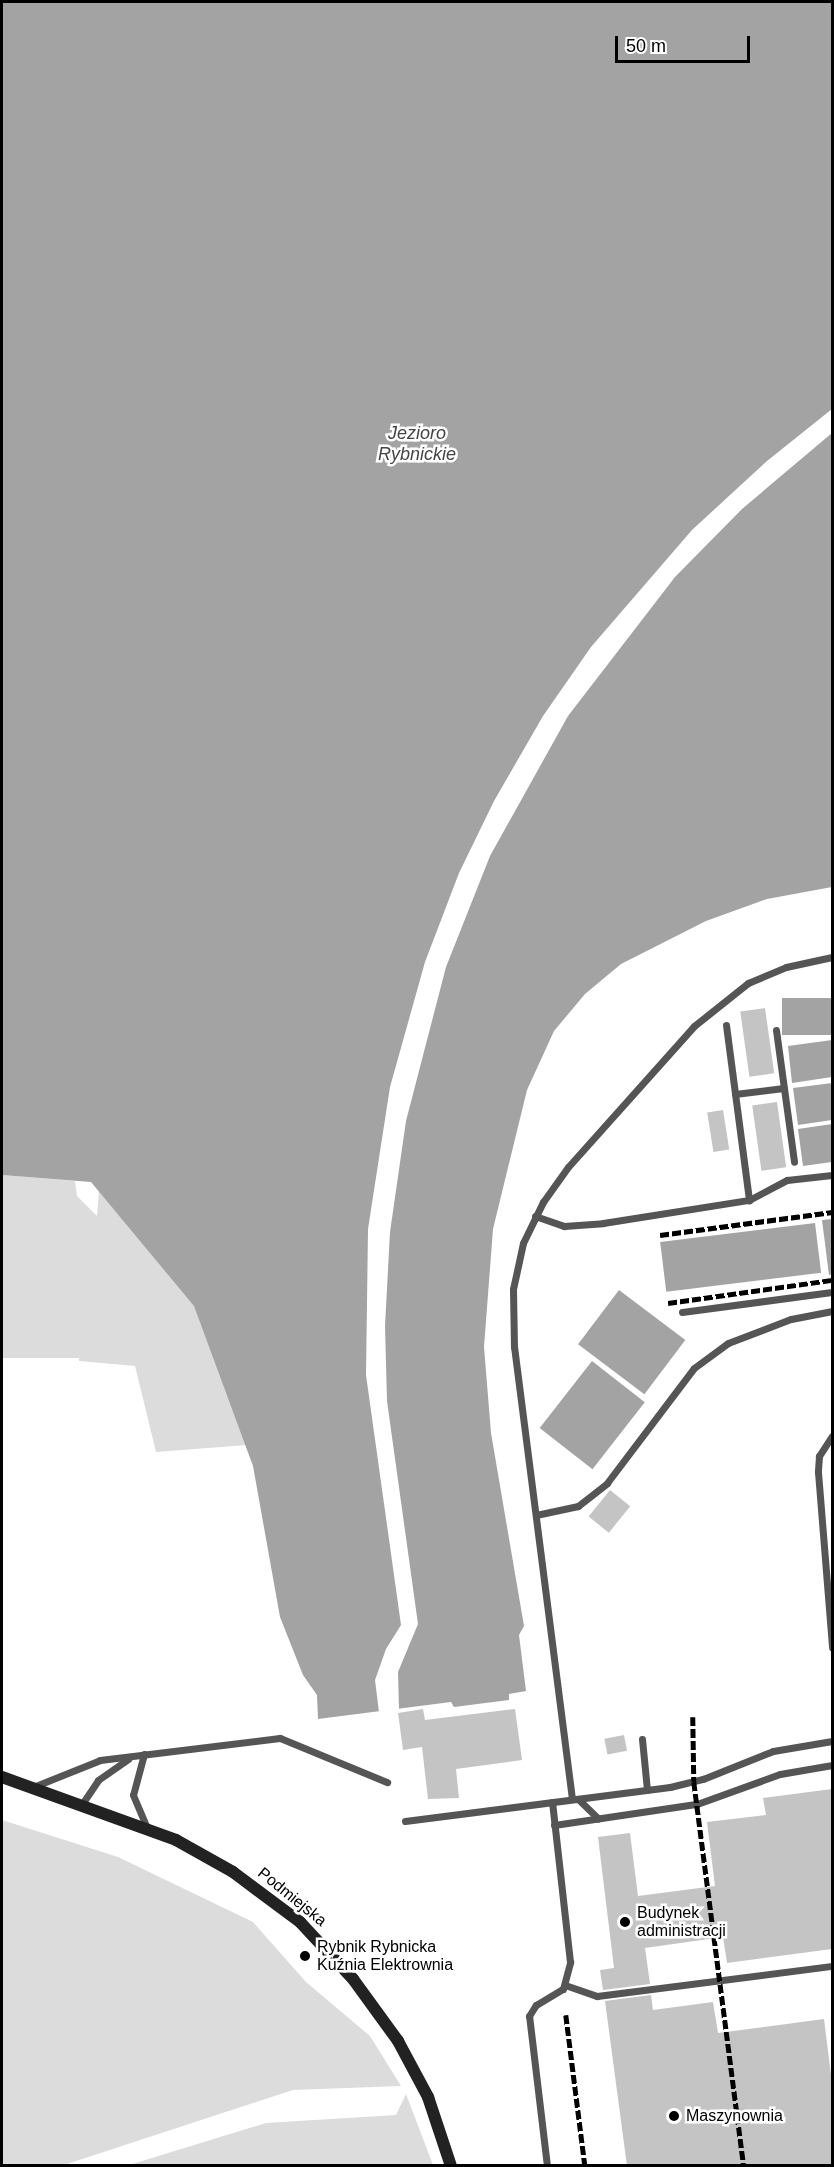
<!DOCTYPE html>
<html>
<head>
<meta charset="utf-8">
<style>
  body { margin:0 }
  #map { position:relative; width:834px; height:2167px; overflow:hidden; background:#fff; font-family:Arial,sans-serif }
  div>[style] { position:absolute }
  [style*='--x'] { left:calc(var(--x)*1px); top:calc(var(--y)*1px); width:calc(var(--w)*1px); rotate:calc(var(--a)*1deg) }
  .green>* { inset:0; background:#dcdcdc }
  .water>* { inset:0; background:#a3a3a3; transform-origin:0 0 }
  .pier>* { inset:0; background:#fff }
  .building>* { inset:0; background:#c4c4c4; transform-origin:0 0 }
  .lane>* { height:7px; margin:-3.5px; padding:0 3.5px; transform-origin:3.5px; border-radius:3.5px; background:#555 }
  .secondary>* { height:12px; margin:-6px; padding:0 6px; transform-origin:6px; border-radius:6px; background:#222 }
  .rail>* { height:4.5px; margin-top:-2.25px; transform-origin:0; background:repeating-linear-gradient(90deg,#000 0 9px,transparent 0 12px) }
  .dots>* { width:16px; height:16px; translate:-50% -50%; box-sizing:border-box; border:3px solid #fff; border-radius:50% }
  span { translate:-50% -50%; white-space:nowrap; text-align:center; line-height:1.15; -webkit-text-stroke:5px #fff; paint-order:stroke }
  .street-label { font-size:16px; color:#000 }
  .poi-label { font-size:16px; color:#000 }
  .left { translate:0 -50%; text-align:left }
  .water-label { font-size:18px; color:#444; font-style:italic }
  .frame { position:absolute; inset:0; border:3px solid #000; pointer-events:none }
  .scale { position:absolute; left:615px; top:36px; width:135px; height:27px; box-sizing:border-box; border:3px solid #000; border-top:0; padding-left:8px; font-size:18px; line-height:21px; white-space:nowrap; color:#000; -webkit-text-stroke:4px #fff; paint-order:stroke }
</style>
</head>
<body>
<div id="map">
  <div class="green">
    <i style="clip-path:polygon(2px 1175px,75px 1181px,77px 1196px,97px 1216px,99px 1191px,194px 1305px,247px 1445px,156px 1452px,135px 1366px,79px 1361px,79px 1358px,2px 1358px)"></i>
    <i style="clip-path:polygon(2px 1820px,118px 1857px,253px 1922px,306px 1982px,370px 2036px,401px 2086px,293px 2090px,64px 2165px,2px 2165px)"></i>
    <i style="clip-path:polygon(406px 2094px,433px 2165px,129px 2165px,266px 2123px,396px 2115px)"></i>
  </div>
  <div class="water">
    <i style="clip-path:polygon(2px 2px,832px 2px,832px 887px,767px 899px,706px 921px,621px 964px,585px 994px,554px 1031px,527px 1090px,493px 1229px,484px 1347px,491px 1433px,524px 1626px,519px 1635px,526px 1691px,509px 1694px,509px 1700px,454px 1707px,451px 1702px,318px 1719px,317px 1695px,303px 1675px,280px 1617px,253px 1466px,194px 1306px,91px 1182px,2px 1175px)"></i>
    <i style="left:832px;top:998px;width:37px;height:50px;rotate:90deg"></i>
    <i style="clip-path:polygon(832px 1040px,832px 1077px,792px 1083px,788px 1046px)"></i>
    <i style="clip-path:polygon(832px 1083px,832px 1120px,798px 1125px,793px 1088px)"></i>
    <i style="clip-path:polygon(832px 1124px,832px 1162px,803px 1166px,798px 1129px)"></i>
    <i style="clip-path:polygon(832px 1219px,832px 1274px,829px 1275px,822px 1220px)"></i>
    <i style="left:815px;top:1223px;width:50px;height:156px;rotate:83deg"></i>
    <i style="left:619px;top:1290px;width:83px;height:68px;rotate:37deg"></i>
    <i style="left:592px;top:1361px;width:67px;height:85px;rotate:38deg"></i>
  </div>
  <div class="pier">
    <i style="clip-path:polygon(832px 409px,832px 433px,742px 509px,675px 577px,568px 716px,490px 856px,446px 967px,406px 1121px,390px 1232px,385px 1326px,387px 1401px,418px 1624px,398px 1672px,399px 1709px,379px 1712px,375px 1680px,386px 1649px,401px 1625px,366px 1375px,368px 1229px,390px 1087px,425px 962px,459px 873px,494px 801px,543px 716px,591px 647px,692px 530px,767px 461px)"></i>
  </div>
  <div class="building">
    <i style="left:765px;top:1008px;width:66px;height:25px;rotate:82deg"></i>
    <i style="left:777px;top:1102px;width:66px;height:25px;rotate:82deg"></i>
    <i style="left:723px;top:1110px;width:40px;height:16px;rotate:81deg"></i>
    <i style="left:610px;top:1490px;width:26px;height:34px;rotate:39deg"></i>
    <i style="clip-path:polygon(423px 1709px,425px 1720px,515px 1709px,522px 1760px,456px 1769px,459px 1798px,428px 1799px,422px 1747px,403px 1750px,398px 1713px)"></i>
    <i style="left:624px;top:1735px;width:16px;height:20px;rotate:79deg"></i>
    <i style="clip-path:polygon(832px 1789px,832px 1949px,727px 1963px,723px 1937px,645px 1948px,650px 1984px,603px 1990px,600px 1970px,614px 1968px,598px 1837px,630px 1833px,638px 1896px,715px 1886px,707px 1822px,766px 1815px,763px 1798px)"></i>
    <i style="clip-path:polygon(651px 1995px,653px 2010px,713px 2002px,718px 2033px,824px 2019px,832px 2083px,832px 2166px,627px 2166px,605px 2001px)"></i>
  </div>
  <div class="lane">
    <i style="--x:726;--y:1025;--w:177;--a:82.5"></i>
    <i style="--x:776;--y:1030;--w:133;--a:82.2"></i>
    <i style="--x:735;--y:1094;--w:49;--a:-7"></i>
    <i style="--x:535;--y:1216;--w:31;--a:19"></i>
    <i style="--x:564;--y:1226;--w:39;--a:-4"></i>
    <i style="--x:603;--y:1223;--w:148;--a:-9"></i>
    <i style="--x:749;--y:1200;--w:43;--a:-27.8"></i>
    <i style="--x:787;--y:1180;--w:45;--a:-6.3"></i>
    <i style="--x:682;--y:1312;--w:151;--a:-7.6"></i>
    <i style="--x:832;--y:1436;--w:24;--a:123"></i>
    <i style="--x:819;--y:1456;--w:16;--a:94"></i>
    <i style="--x:818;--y:1472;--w:176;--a:85.4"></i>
    <i style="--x:536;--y:1515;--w:43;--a:-12.1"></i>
    <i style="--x:578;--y:1506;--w:37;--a:-38"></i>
    <i style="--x:607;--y:1483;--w:144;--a:-52.9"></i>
    <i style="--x:694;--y:1368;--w:42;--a:-36.3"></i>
    <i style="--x:728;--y:1343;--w:67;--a:-20.9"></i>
    <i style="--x:791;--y:1319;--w:42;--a:-11"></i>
    <i style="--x:642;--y:1739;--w:51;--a:84.4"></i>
    <i style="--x:144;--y:1754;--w:42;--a:105"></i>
    <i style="--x:133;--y:1795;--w:36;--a:67"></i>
    <i style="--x:33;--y:1787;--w:72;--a:-21.9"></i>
    <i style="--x:100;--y:1760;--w:181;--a:-7"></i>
    <i style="--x:280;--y:1738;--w:116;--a:22.4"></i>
    <i style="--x:572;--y:1799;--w:456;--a:-97.3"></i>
    <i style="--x:514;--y:1347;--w:58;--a:-91"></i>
    <i style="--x:513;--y:1289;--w:47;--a:-77.7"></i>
    <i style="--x:523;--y:1243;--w:46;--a:-64"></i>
    <i style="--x:543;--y:1202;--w:43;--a:-54.5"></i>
    <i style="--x:568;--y:1167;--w:189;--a:-48.2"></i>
    <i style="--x:694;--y:1026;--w:69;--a:-38.5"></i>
    <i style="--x:748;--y:983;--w:41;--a:-22.8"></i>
    <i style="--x:786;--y:967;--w:47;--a:-12.3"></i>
    <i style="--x:578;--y:1799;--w:28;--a:44"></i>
    <i style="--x:82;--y:1804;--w:29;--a:-56"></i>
    <i style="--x:98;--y:1780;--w:37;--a:-35"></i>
    <i style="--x:405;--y:1821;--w:267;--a:-7.3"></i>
    <i style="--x:670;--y:1787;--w:34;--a:-14"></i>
    <i style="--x:703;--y:1779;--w:75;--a:-21.8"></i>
    <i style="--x:773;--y:1751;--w:60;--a:-9.6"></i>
    <i style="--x:554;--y:1825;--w:145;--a:-8.4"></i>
    <i style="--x:697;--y:1804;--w:88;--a:-19.9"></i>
    <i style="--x:780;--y:1774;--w:53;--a:-9.8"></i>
    <i style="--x:565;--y:1985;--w:34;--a:19"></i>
    <i style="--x:597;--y:1996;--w:237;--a:-7.3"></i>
    <i style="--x:547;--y:2166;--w:151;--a:-96.8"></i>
    <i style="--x:529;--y:2016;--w:13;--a:-58"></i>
    <i style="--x:536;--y:2005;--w:31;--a:-31"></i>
    <i style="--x:563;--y:1989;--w:28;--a:-75"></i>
    <i style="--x:570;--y:1962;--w:161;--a:-96.4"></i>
  </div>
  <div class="secondary">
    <i style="--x:2;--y:1777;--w:185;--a:19.9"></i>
    <i style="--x:176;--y:1840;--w:65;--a:29.3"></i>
    <i style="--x:233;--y:1872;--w:84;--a:36.7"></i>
    <i style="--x:300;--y:1922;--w:78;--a:47.1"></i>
    <i style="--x:353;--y:1979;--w:77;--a:54"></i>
    <i style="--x:398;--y:2041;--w:64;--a:61.8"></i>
    <i style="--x:428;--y:2097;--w:73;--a:71.6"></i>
  </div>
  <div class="rail">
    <i style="--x:660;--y:1235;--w:174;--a:-7.6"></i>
    <i style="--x:668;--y:1303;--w:166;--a:-8"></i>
    <i style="--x:693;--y:1717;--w:65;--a:89.1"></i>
    <i style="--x:694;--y:1782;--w:387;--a:82.6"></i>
    <i style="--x:566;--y:2015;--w:152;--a:82.8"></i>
  </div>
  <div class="dots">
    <i style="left:625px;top:1922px;background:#000"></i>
    <i style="left:305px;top:1956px;background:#000"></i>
    <i style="left:674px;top:2116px;background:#000"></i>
  </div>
  <div class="street-label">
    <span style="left:292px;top:1897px;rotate:39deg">Podmiejska</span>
  </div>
  <div class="poi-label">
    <span class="left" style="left:637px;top:1922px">Budynek<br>administracji</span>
    <span class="left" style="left:317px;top:1956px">Rybnik Rybnicka<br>Kuźnia Elektrownia</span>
    <span class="left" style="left:686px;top:2116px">Maszynownia</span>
  </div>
  <div class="water-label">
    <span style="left:417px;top:444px">Jezioro<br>Rybnickie</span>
  </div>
  <div class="frame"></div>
  <div class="scale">50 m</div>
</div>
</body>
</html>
